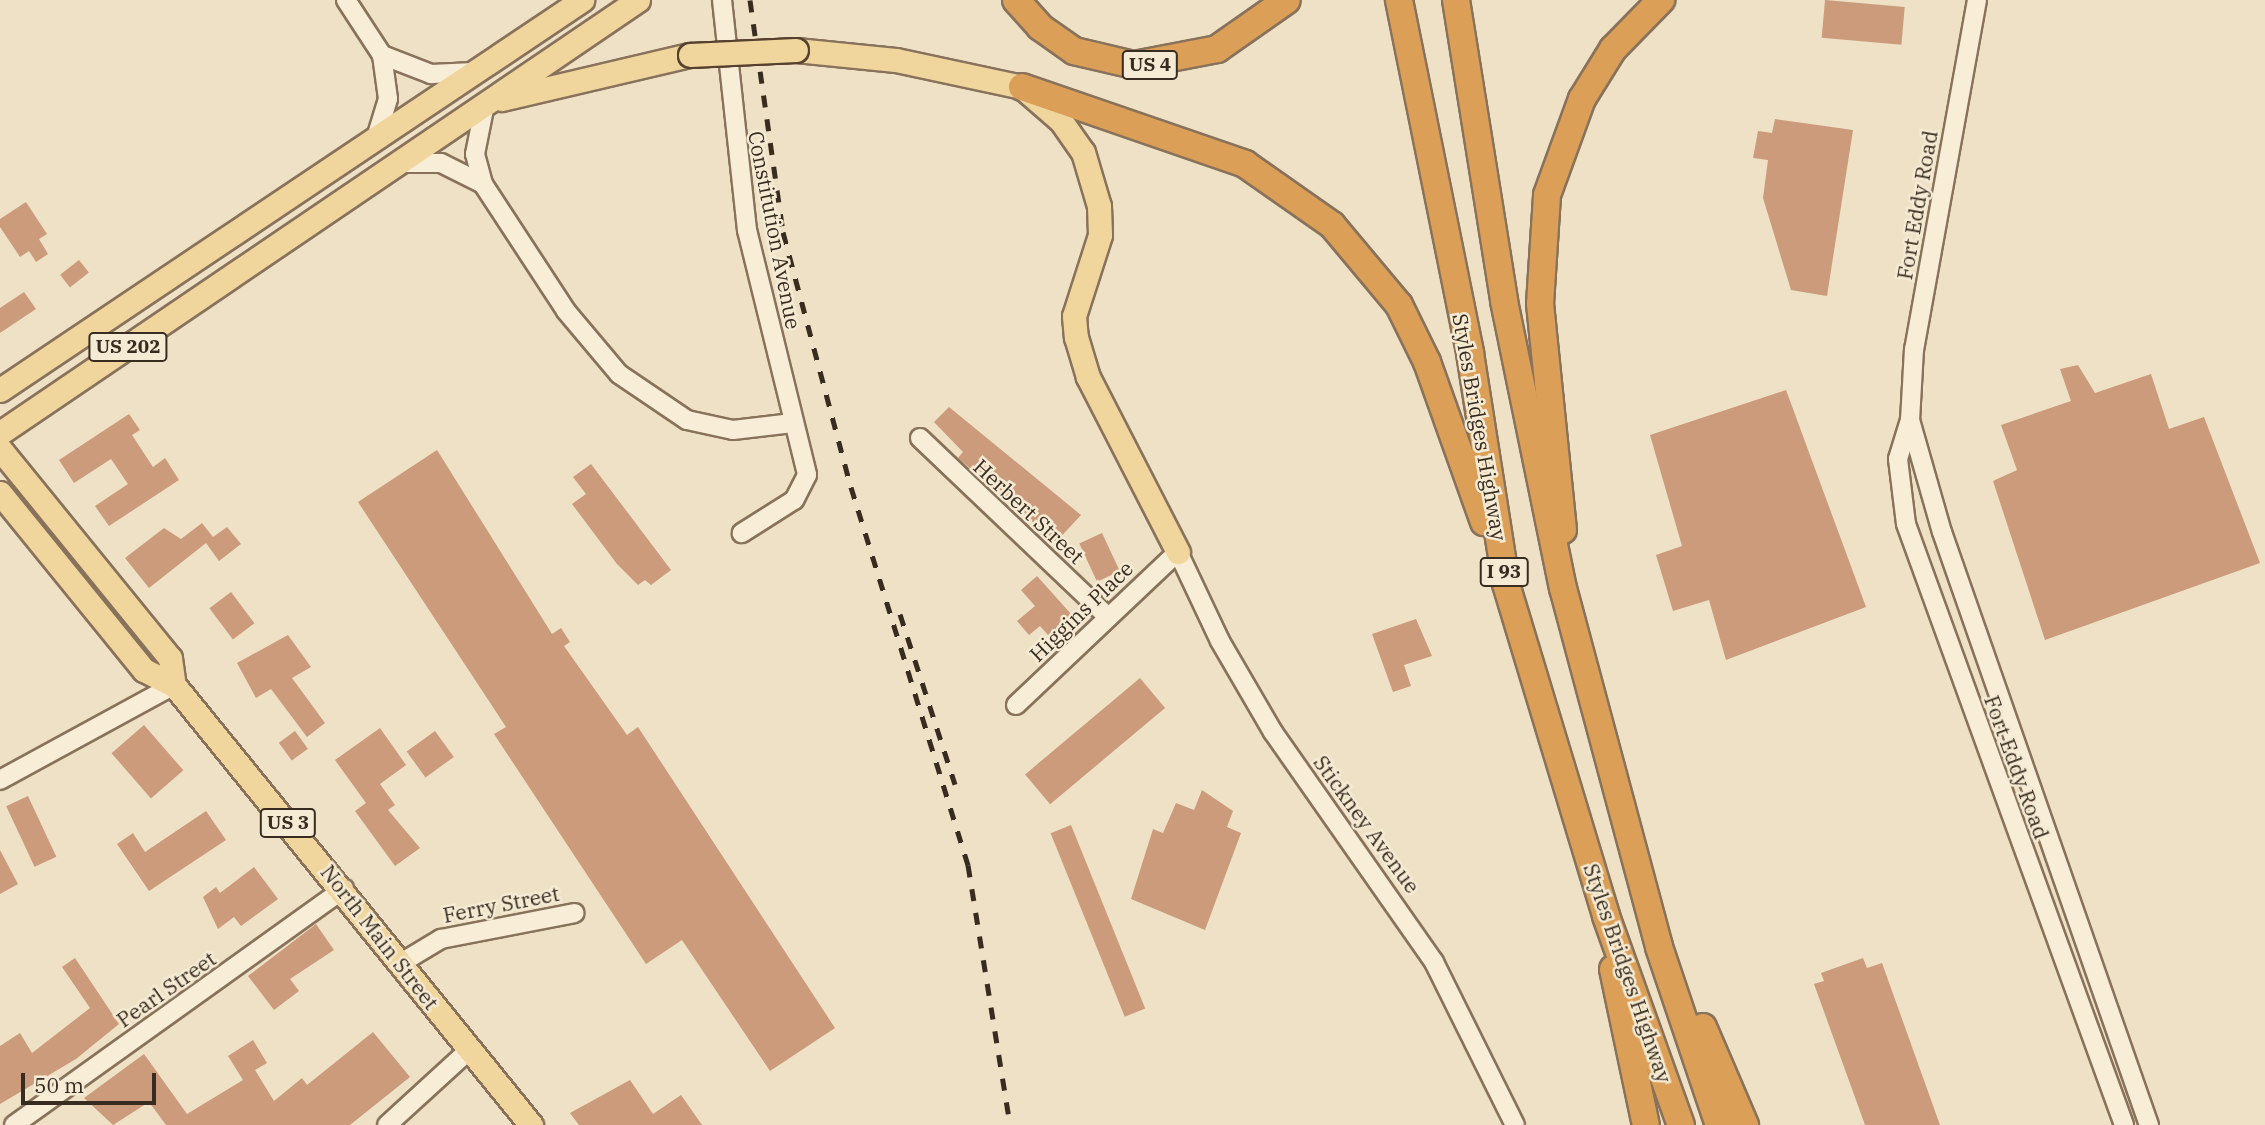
<!DOCTYPE html>
<html>
<head>
<meta charset="utf-8">
<style>
  body { margin:0 }
  #map { position:relative; width:2265px; height:1125px; overflow:hidden; background:#eee1c5; font-family:"IBM Plex Serif",serif }
  div>[style] { position:absolute }
  [style*='--x'] { left:calc(var(--x)*1px); top:calc(var(--y)*1px); width:calc(var(--w)*1px); rotate:calc(var(--a)*1deg) }
  .building>* { inset:0; background:#cb9b7b; transform-origin:0 0 }
  .roads { filter:drop-shadow(2px 0 #88725b) drop-shadow(-2px 0 #88725b) drop-shadow(0 2px #88725b) drop-shadow(0 -2px #88725b) }
  .minor>* { height:18px; margin:-9px; padding:0 9px; transform-origin:9px; border-radius:9px; background:#f8eed8 }
  .major>* { height:23px; margin:-11.5px; padding:0 11.5px; transform-origin:11.5px; border-radius:11.5px; background:#f0d59d }
  .highway>* { height:26px; margin:-13px; padding:0 13px; transform-origin:13px; border-radius:13px; background:#db9f57 }
  .rail>* { height:5px; margin-top:-2.5px; transform-origin:0; background:repeating-linear-gradient(90deg,#382b1f 0 12px,transparent 0 24px) }
  .bridges { filter:drop-shadow(2px 0 #56412f) drop-shadow(-2px 0 #56412f) drop-shadow(0 2px #56412f) drop-shadow(0 -2px #56412f) }
  .major-bridge>* { height:23px; margin:-11.5px; padding:0 11.5px; transform-origin:11.5px; border-radius:11.5px; background:#f0d59d }
  span { translate:-50% -50%; white-space:nowrap; text-align:center; line-height:1.15; -webkit-text-stroke:5px #f5ebd4; paint-order:stroke }
  .shield-label span { padding:2px 5px; background:#f5ebd4; border:2px solid; border-radius:5px; -webkit-text-stroke-width:0 }
  .shield-label { font-size:19px; color:#382b1f; font-weight:700 }
  .street-label { font-size:21px; color:#382b1f }
  .scale { position:absolute; left:21px; top:1073px; width:135px; height:32px; box-sizing:border-box; border:4px solid #382b1f; border-top:0; padding-left:9px; font-size:21px; line-height:24px; white-space:nowrap; color:#382b1f; -webkit-text-stroke:5px #f5ebd4; paint-order:stroke }
</style>
</head>
<body>
<div id="map">
  <div class="building">
    <i style="left:1825px;top:0;width:80px;height:38px;rotate:5deg"></i>
    <i style="clip-path:polygon(1775px 119px,1853px 130px,1827px 296px,1791px 290px,1763px 198px,1768px 160px,1753px 158px,1758px 131px,1772px 133px)"></i>
    <i style="clip-path:polygon(26px 202px,47px 234px,39px 239px,48px 254px,36px 262px,29px 251px,20px 257px,0 227px,0 219px)"></i>
    <i style="left:79px;top:260px;width:16px;height:24px;rotate:52deg"></i>
    <i style="clip-path:polygon(24px 292px,36px 309px,0 333px,0 308px)"></i>
    <i style="clip-path:polygon(2078px 365px,2095px 393px,2151px 374px,2169px 429px,2204px 417px,2260px 563px,2045px 640px,1993px 481px,2017px 470px,2001px 425px,2071px 401px,2060px 369px)"></i>
    <i style="clip-path:polygon(1786px 390px,1866px 607px,1726px 660px,1709px 600px,1673px 611px,1656px 555px,1682px 546px,1650px 435px)"></i>
    <i style="clip-path:polygon(949px 407px,1081px 515px,1056px 542px,958px 458px,963px 452px,934px 422px)"></i>
    <i style="clip-path:polygon(129px 414px,140px 430px,132px 435px,153px 467px,165px 458px,179px 480px,109px 526px,95px 506px,128px 484px,111px 459px,74px 483px,59px 460px)"></i>
    <i style="clip-path:polygon(437px 450px,552px 634px,561px 628px,570px 642px,564px 646px,627px 735px,638px 727px,835px 1028px,770px 1071px,682px 940px,646px 964px,494px 734px,506px 727px,358px 502px)"></i>
    <i style="clip-path:polygon(591px 464px,671px 570px,651px 585px,645px 580px,638px 585px,617px 564px,572px 504px,586px 494px,573px 477px)"></i>
    <i style="clip-path:polygon(202px 523px,213px 537px,227px 527px,241px 544px,219px 561px,206px 543px,149px 588px,125px 558px,164px 528px,181px 539px)"></i>
    <i style="left:1102px;top:533px;width:42px;height:25px;rotate:65deg"></i>
    <i style="clip-path:polygon(1037px 576px,1080px 624px,1056px 644px,1040px 626px,1029px 635px,1017px 621px,1035px 606px,1021px 590px)"></i>
    <i style="left:231px;top:592px;width:39px;height:27px;rotate:53deg"></i>
    <i style="clip-path:polygon(1416px 619px,1432px 656px,1404px 665px,1411px 686px,1393px 692px,1372px 634px)"></i>
    <i style="clip-path:polygon(288px 635px,311px 667px,292px 678px,325px 723px,307px 737px,271px 689px,256px 698px,237px 663px)"></i>
    <i style="left:1140px;top:678px;width:39px;height:150px;rotate:50deg"></i>
    <i style="left:144px;top:725px;width:60px;height:43px;rotate:49deg"></i>
    <i style="clip-path:polygon(380px 728px,406px 765px,380px 784px,395px 805px,388px 810px,420px 848px,395px 866px,355px 811px,366px 803px,335px 760px)"></i>
    <i style="left:295px;top:731px;width:22px;height:20px;rotate:54deg"></i>
    <i style="left:435px;top:731px;width:32px;height:35px;rotate:54deg"></i>
    <i style="clip-path:polygon(1202px 790px,1233px 811px,1227px 827px,1241px 833px,1205px 930px,1131px 899px,1153px 829px,1163px 833px,1176px 803px,1194px 810px)"></i>
    <i style="left:28px;top:796px;width:67px;height:24px;rotate:65deg"></i>
    <i style="clip-path:polygon(206px 811px,226px 840px,149px 891px,117px 844px,133px 833px,145px 852px)"></i>
    <i style="left:1071px;top:825px;width:198px;height:22px;rotate:68deg"></i>
    <i style="clip-path:polygon(0 850px,18px 884px,0 894px)"></i>
    <i style="clip-path:polygon(254px 867px,278px 899px,241px 926px,234px 917px,218px 929px,203px 897px,216px 887px,220px 893px)"></i>
    <i style="clip-path:polygon(316px 924px,334px 950px,290px 979px,299px 991px,274px 1010px,248px 976px)"></i>
    <i style="clip-path:polygon(75px 958px,119px 1024px,76px 1059px,0 1104px,0 1046px,20px 1033px,32px 1053px,90px 1008px,62px 967px)"></i>
    <i style="clip-path:polygon(1863px 958px,1867px 968px,1882px 963px,1940px 1125px,1865px 1125px,1814px 984px,1824px 981px,1821px 973px)"></i>
    <i style="clip-path:polygon(373px 1032px,410px 1077px,350px 1125px,166px 1125px,149px 1102px,113px 1125px,84px 1098px,144px 1054px,187px 1114px,243px 1080px,228px 1056px,253px 1040px,267px 1063px,255px 1070px,274px 1101px,302px 1078px,307px 1085px)"></i>
    <i style="clip-path:polygon(630px 1080px,653px 1114px,681px 1095px,702px 1125px,579px 1125px,570px 1113px)"></i>
  </div>
  <div class="roads">
    <div class="minor">
      <i style="--x:346;--y:0;--w:66;--a:56.8"></i>
      <i style="--x:382;--y:55;--w:44;--a:82.2"></i>
      <i style="--x:388;--y:99;--w:41;--a:107.1"></i>
      <i style="--x:722;--y:0;--w:231;--a:83.8"></i>
      <i style="--x:747;--y:230;--w:252;--a:76.2"></i>
      <i style="--x:807;--y:475;--w:28;--a:117"></i>
      <i style="--x:794;--y:500;--w:62;--a:147.6"></i>
      <i style="--x:1977;--y:0;--w:355;--a:100.2"></i>
      <i style="--x:1914;--y:349;--w:71;--a:93.2"></i>
      <i style="--x:1910;--y:420;--w:116;--a:74.1"></i>
      <i style="--x:1942;--y:532;--w:628;--a:70.76"></i>
      <i style="--x:382;--y:55;--w:53;--a:21.2"></i>
      <i style="--x:431;--y:74;--w:43;--a:-2.7"></i>
      <i style="--x:485;--y:104;--w:51;--a:101.3"></i>
      <i style="--x:475;--y:154;--w:31;--a:75"></i>
      <i style="--x:483;--y:184;--w:152;--a:56.8"></i>
      <i style="--x:566;--y:311;--w:82;--a:49.9"></i>
      <i style="--x:619;--y:374;--w:82;--a:34.1"></i>
      <i style="--x:687;--y:420;--w:47;--a:12.3"></i>
      <i style="--x:733;--y:430;--w:60;--a:-6.7"></i>
      <i style="--x:397;--y:163;--w:44;--a:0"></i>
      <i style="--x:441;--y:163;--w:47;--a:26.6"></i>
      <i style="--x:1910;--y:420;--w:41;--a:107.1"></i>
      <i style="--x:1898;--y:459;--w:65;--a:83"></i>
      <i style="--x:1906;--y:524;--w:639;--a:70.06"></i>
      <i style="--x:920;--y:438;--w:260;--a:43.6"></i>
      <i style="--x:1016;--y:705;--w:223;--a:-43.4"></i>
      <i style="--x:1178;--y:552;--w:98;--a:64.7"></i>
      <i style="--x:1220;--y:641;--w:105;--a:59.8"></i>
      <i style="--x:1273;--y:732;--w:281;--a:55"></i>
      <i style="--x:1434;--y:962;--w:182;--a:63.6"></i>
      <i style="--x:0;--y:780;--w:198;--a:-28.6"></i>
      <i style="--x:401;--y:963;--w:47;--a:-31"></i>
      <i style="--x:441;--y:939;--w:136;--a:-11"></i>
      <i style="--x:14;--y:1125;--w:406;--a:-35.6"></i>
      <i style="--x:387;--y:1125;--w:110;--a:-42.4"></i>
    </div>
    <div class="major">
      <i style="--x:796;--y:50;--w:100;--a:5.7"></i>
      <i style="--x:896;--y:60;--w:129;--a:12.1"></i>
      <i style="--x:1022;--y:87;--w:52;--a:41.1"></i>
      <i style="--x:1061;--y:121;--w:38;--a:55"></i>
      <i style="--x:1083;--y:152;--w:56;--a:73.5"></i>
      <i style="--x:1099;--y:206;--w:29;--a:88"></i>
      <i style="--x:1100;--y:235;--w:85;--a:107.8"></i>
      <i style="--x:1074;--y:316;--w:21;--a:85"></i>
      <i style="--x:1076;--y:337;--w:42;--a:73.3"></i>
      <i style="--x:1088;--y:377;--w:197;--a:62.8"></i>
      <i style="--x:502;--y:99;--w:193;--a:-13.2"></i>
      <i style="--x:0;--y:390;--w:701;--a:-33.83"></i>
      <i style="--x:0;--y:433;--w:771;--a:-34.16"></i>
      <i style="--x:0;--y:449;--w:269;--a:50.9"></i>
      <i style="--x:170;--y:658;--w:27;--a:82"></i>
      <i style="--x:0;--y:493;--w:228;--a:50.9"></i>
      <i style="--x:144;--y:670;--w:34;--a:27"></i>
      <i style="--x:174;--y:685;--w:567;--a:50.95"></i>
    </div>
    <div class="highway">
      <i style="--x:1016;--y:0;--w:36;--a:48"></i>
      <i style="--x:1040;--y:27;--w:42;--a:35.2"></i>
      <i style="--x:1074;--y:51;--w:62;--a:13.1"></i>
      <i style="--x:1134;--y:65;--w:85;--a:-10.9"></i>
      <i style="--x:1217;--y:49;--w:85;--a:-35"></i>
      <i style="--x:1399;--y:0;--w:360;--a:78.6"></i>
      <i style="--x:1470;--y:353;--w:234;--a:81.1"></i>
      <i style="--x:1506;--y:584;--w:347;--a:73.2"></i>
      <i style="--x:1606;--y:916;--w:222;--a:70.3"></i>
      <i style="--x:1456;--y:0;--w:305;--a:80.9"></i>
      <i style="--x:1504;--y:301;--w:293;--a:78.4"></i>
      <i style="--x:1563;--y:588;--w:372;--a:75"></i>
      <i style="--x:1659;--y:947;--w:188;--a:71.4"></i>
      <i style="--x:1022;--y:87;--w:236;--a:19"></i>
      <i style="--x:1245;--y:164;--w:106;--a:35"></i>
      <i style="--x:1332;--y:225;--w:104;--a:50.1"></i>
      <i style="--x:1399;--y:305;--w:64;--a:63.8"></i>
      <i style="--x:1427;--y:362;--w:170;--a:70.4"></i>
      <i style="--x:1563;--y:530;--w:227;--a:-95.8"></i>
      <i style="--x:1540;--y:304;--w:109;--a:-86.3"></i>
      <i style="--x:1547;--y:195;--w:102;--a:-70"></i>
      <i style="--x:1582;--y:99;--w:59;--a:-58.2"></i>
      <i style="--x:1613;--y:49;--w:69;--a:-45.6"></i>
      <i style="--x:1613;--y:969;--w:159;--a:78.1"></i>
      <i style="--x:1703;--y:1027;--w:107;--a:66.8"></i>
    </div>
  </div>
  <div class="rail">
    <i style="--x:750;--y:0;--w:234;--a:81.9"></i>
    <i style="--x:783;--y:232;--w:264;--a:75.1"></i>
    <i style="--x:851;--y:487;--w:396;--a:72.8"></i>
    <i style="--x:968;--y:865;--w:263;--a:80.8"></i>
    <i style="--x:900;--y:614;--w:179;--a:72.1"></i>
  </div>
  <div class="bridges">
    <div class="major-bridge">
      <i style="--x:690;--y:55;--w:106;--a:-2.7"></i>
    </div>
  </div>
  <div class="shield-label">
    <span style="left:1150px;top:65px">US 4</span>
    <span style="left:128px;top:347px">US 202</span>
    <span style="left:1504px;top:572px">I 93</span>
    <span style="left:288px;top:823px">US 3</span>
  </div>
  <div class="street-label">
    <span style="left:1917px;top:205px;rotate:-80deg">Fort Eddy Road</span>
    <span style="left:775px;top:230px;rotate:79deg">Constitution Avenue</span>
    <span style="left:1480px;top:427px;rotate:80deg">Styles Bridges Highway</span>
    <span style="left:1029px;top:511px;rotate:43deg">Herbert Street</span>
    <span style="left:1081px;top:611px;rotate:-44deg">Higgins Place</span>
    <span style="left:2017px;top:767px;rotate:70deg">Fort Eddy Road</span>
    <span style="left:1367px;top:824px;rotate:54deg">Stickney Avenue</span>
    <span style="left:501px;top:904px;rotate:-11deg">Ferry Street</span>
    <span style="left:380px;top:937px;rotate:52deg">North Main Street</span>
    <span style="left:1628px;top:973px;rotate:71deg">Styles Bridges Highway</span>
    <span style="left:166px;top:989px;rotate:-35deg">Pearl Street</span>
  </div>
  <div class="scale">50 m</div>
</div>
</body>
</html>
